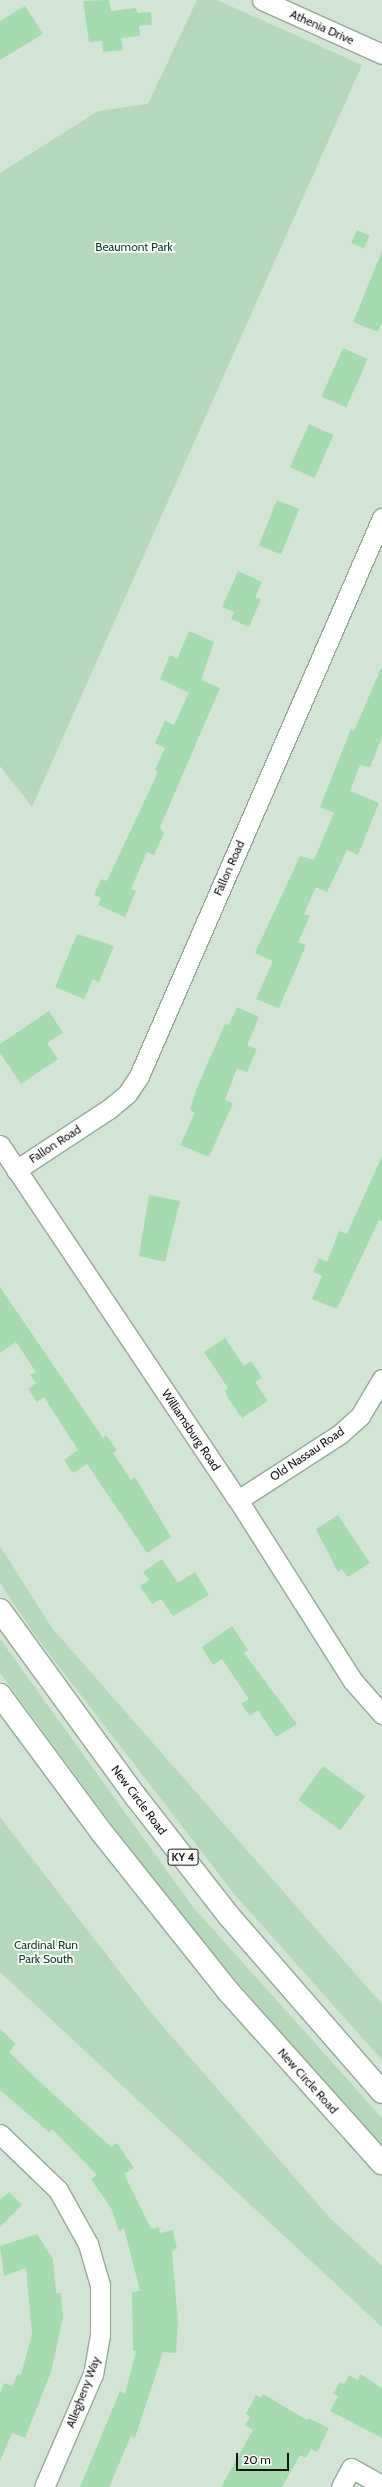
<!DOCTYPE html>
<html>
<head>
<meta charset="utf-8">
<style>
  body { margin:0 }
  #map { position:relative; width:382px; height:2487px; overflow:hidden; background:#d2e5d5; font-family:Cabin,sans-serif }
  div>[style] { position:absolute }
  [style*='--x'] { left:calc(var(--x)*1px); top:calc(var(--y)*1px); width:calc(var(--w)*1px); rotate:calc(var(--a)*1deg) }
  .green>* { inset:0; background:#b5d8bb }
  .building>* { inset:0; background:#a6daaf; transform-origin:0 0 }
  .roads { filter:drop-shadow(1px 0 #96a798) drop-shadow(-1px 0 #96a798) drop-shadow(0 1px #96a798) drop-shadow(0 -1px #96a798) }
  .street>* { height:19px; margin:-9.5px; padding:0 9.5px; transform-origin:9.5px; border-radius:9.5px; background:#fff }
  .highway>* { height:22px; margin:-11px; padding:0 11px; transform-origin:11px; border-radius:11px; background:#fff }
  span { translate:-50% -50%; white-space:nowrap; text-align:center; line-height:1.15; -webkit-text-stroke:3.5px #fff; paint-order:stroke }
  .shield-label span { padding:1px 3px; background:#fff; border:1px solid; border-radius:3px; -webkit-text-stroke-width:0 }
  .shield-label { font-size:11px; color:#101611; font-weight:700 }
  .street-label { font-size:12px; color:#101611 }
  .park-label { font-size:12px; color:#0b461f }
  .scale { position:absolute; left:236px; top:2453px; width:53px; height:18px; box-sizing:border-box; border:2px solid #101611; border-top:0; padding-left:5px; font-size:12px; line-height:14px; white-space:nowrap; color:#101611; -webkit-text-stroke:3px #fff; paint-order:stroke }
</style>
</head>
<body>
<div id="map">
  <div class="green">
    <i style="clip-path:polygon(197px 0,217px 0,362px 65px,32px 807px,0 766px,0 173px,98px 111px,148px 104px)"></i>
    <i style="clip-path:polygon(0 1546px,52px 1628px,382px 2004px,382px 2060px,235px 1895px,37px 1638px,0 1583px)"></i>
    <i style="clip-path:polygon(0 1639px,193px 1907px,382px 2118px,382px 2147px,180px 1917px,0 1673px)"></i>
    <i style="clip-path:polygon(0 1817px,153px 2015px,331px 2219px,382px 2266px,382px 2327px,0 1972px)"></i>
  </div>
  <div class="building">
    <i style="clip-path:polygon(109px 0,111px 11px,136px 8px,137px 13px,151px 12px,152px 25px,139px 26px,140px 36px,121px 38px,123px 50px,103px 52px,102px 41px,89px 42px,83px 1px)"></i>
    <i style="clip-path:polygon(25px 6px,43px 34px,0 60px,0 21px)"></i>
    <i style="left:357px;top:230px;width:14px;height:14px;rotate:25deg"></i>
    <i style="clip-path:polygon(382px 251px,382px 322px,378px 332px,353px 322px)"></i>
    <i style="left:343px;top:348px;width:27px;height:53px;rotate:24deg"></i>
    <i style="left:309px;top:424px;width:27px;height:47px;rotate:24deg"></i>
    <i style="left:277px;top:500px;width:24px;height:49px;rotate:22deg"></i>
    <i style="clip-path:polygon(238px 571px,262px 582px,255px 597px,261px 599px,249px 627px,231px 619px,234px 612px,222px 607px)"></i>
    <i style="clip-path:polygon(189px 631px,214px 642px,201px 680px,220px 688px,160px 827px,164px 833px,154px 855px,147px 852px,131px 889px,136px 891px,125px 917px,98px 905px,101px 898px,94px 895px,101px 879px,107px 881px,158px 772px,155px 770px,165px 748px,155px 743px,165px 721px,174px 725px,189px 693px,160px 679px,170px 655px,177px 659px)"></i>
    <i style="clip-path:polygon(382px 666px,382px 737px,370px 767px,360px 765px,350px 791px,379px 803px,358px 855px,347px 850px,327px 892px,316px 887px,304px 914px,310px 916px,298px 942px,306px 945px,279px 1008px,256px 999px,273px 961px,255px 953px,300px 856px,314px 860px,334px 813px,320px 807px,351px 729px,354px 731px)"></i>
    <i style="clip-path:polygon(77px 934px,114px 946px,99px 982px,93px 979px,84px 999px,55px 987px)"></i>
    <i style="clip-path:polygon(237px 1007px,259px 1017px,247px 1045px,257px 1049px,247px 1072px,237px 1068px,225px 1100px,233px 1103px,209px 1157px,180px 1145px,195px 1113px,190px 1110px,196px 1090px,225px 1024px,229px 1025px)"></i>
    <i style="clip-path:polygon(49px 1011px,63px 1033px,47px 1043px,58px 1059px,21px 1084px,0 1053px,0 1044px)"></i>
    <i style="clip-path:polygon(382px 1156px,382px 1221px,379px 1220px,337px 1309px,312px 1299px,322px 1276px,313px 1272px,319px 1258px,327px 1262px,339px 1231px,347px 1234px)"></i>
    <i style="clip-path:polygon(149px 1195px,180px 1201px,165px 1262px,139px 1256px)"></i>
    <i style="clip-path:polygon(0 1287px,103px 1438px,106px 1435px,117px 1450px,113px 1453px,131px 1480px,135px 1477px,171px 1537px,147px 1553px,87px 1464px,73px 1473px,64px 1460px,78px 1450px,44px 1397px,37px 1402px,28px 1389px,36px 1383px,30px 1375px,36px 1372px,16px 1342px,0 1353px)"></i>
    <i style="clip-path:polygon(225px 1338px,244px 1366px,251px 1361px,262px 1378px,255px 1382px,268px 1401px,242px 1418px,228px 1398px,225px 1390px,228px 1388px,204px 1352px)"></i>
    <i style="clip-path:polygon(338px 1515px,370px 1563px,348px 1577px,342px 1569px,338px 1572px,316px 1529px)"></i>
    <i style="clip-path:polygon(162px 1559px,178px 1583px,195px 1572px,209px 1595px,173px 1616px,161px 1599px,152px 1604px,140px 1586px,149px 1580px,143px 1572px)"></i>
    <i style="clip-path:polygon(232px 1626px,248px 1650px,244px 1653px,297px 1724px,276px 1737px,258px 1710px,250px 1716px,241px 1704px,249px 1699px,222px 1659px,213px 1665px,202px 1647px)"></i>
    <i style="left:323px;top:1766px;width:52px;height:42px;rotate:36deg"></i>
    <i style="clip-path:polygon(0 2029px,16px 2044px,9px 2052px,39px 2081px,111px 2147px,117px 2143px,134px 2168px,124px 2174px,151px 2229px,159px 2227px,160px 2233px,173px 2230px,177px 2249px,172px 2251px,178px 2322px,176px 2353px,163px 2352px,135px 2438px,131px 2436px,109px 2487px,80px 2487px,120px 2391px,125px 2394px,136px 2351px,133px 2350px,132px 2292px,140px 2291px,124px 2228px,119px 2231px,111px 2208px,91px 2179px,97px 2175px,52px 2129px,49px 2132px,0 2090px)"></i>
    <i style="clip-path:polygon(9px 2192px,22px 2205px,0 2227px,0 2200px)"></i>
    <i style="clip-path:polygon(37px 2234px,53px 2259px,56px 2293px,61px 2293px,63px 2317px,51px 2372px,25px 2438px,12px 2433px,0 2461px,0 2393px,4px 2383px,12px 2386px,18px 2374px,21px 2375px,32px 2334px,26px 2268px,4px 2276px,0 2246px)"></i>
    <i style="clip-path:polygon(360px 2374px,382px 2388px,382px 2438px,330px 2411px,338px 2396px,333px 2394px,340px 2382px,344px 2384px,349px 2375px,358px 2380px)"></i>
    <i style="clip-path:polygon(263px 2394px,307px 2420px,308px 2418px,329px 2428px,317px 2452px,311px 2449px,306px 2458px,300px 2455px,282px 2487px,221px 2487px,253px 2430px,245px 2425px,250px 2417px,246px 2414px,256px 2395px,261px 2398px)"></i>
  </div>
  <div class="roads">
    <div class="street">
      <i style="--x:262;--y:0;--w:132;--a:24.2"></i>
      <i style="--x:0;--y:1145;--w:427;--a:56.2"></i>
      <i style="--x:238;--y:1500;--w:214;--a:57.6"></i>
      <i style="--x:353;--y:1681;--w:44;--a:48.7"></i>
      <i style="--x:16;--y:1170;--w:111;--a:-33.3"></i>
      <i style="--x:109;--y:1109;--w:23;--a:-40"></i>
      <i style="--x:127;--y:1094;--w:22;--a:-56"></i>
      <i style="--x:139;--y:1076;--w:609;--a:-66.47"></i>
      <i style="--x:238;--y:1500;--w:121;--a:-32.9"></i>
      <i style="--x:340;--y:1434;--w:27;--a:-42"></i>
      <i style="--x:360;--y:1416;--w:43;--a:-59.3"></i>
      <i style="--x:0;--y:2134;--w:81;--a:44"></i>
      <i style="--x:58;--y:2190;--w:62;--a:60.9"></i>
      <i style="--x:88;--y:2244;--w:43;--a:73.7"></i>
      <i style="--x:100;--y:2285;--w:50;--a:90"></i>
      <i style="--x:100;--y:2335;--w:40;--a:100"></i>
      <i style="--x:93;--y:2374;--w:123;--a:113.4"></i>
      <i style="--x:341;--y:2487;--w:21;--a:-62"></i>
      <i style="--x:351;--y:2468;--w:35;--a:29"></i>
    </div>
    <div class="highway">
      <i style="--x:0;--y:1610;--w:231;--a:54"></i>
      <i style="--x:136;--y:1797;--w:151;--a:52"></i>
      <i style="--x:229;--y:1916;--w:233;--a:49"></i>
      <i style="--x:0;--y:1695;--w:173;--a:53.5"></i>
      <i style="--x:103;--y:1834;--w:201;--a:51.5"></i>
      <i style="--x:228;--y:1991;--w:231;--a:48.2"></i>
    </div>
  </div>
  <div class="shield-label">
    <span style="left:183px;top:1857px">KY 4</span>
  </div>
  <div class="street-label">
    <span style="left:322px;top:27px;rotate:24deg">Athenia Drive</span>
    <span style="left:229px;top:868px;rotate:-66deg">Fallon Road</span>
    <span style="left:55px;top:1144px;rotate:-33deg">Fallon Road</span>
    <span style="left:191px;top:1430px;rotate:56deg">Williamsburg Road</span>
    <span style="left:307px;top:1454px;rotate:-34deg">Old Nassau Road</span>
    <span style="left:139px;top:1800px;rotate:53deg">New Circle Road</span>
    <span style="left:308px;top:2081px;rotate:48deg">New Circle Road</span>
    <span style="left:83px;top:2392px;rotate:-69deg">Allegheny Way</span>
  </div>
  <div class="park-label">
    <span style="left:134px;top:247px">Beaumont Park</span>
    <span style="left:46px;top:1952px">Cardinal Run<br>Park South</span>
  </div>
  <div class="scale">20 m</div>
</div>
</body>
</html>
